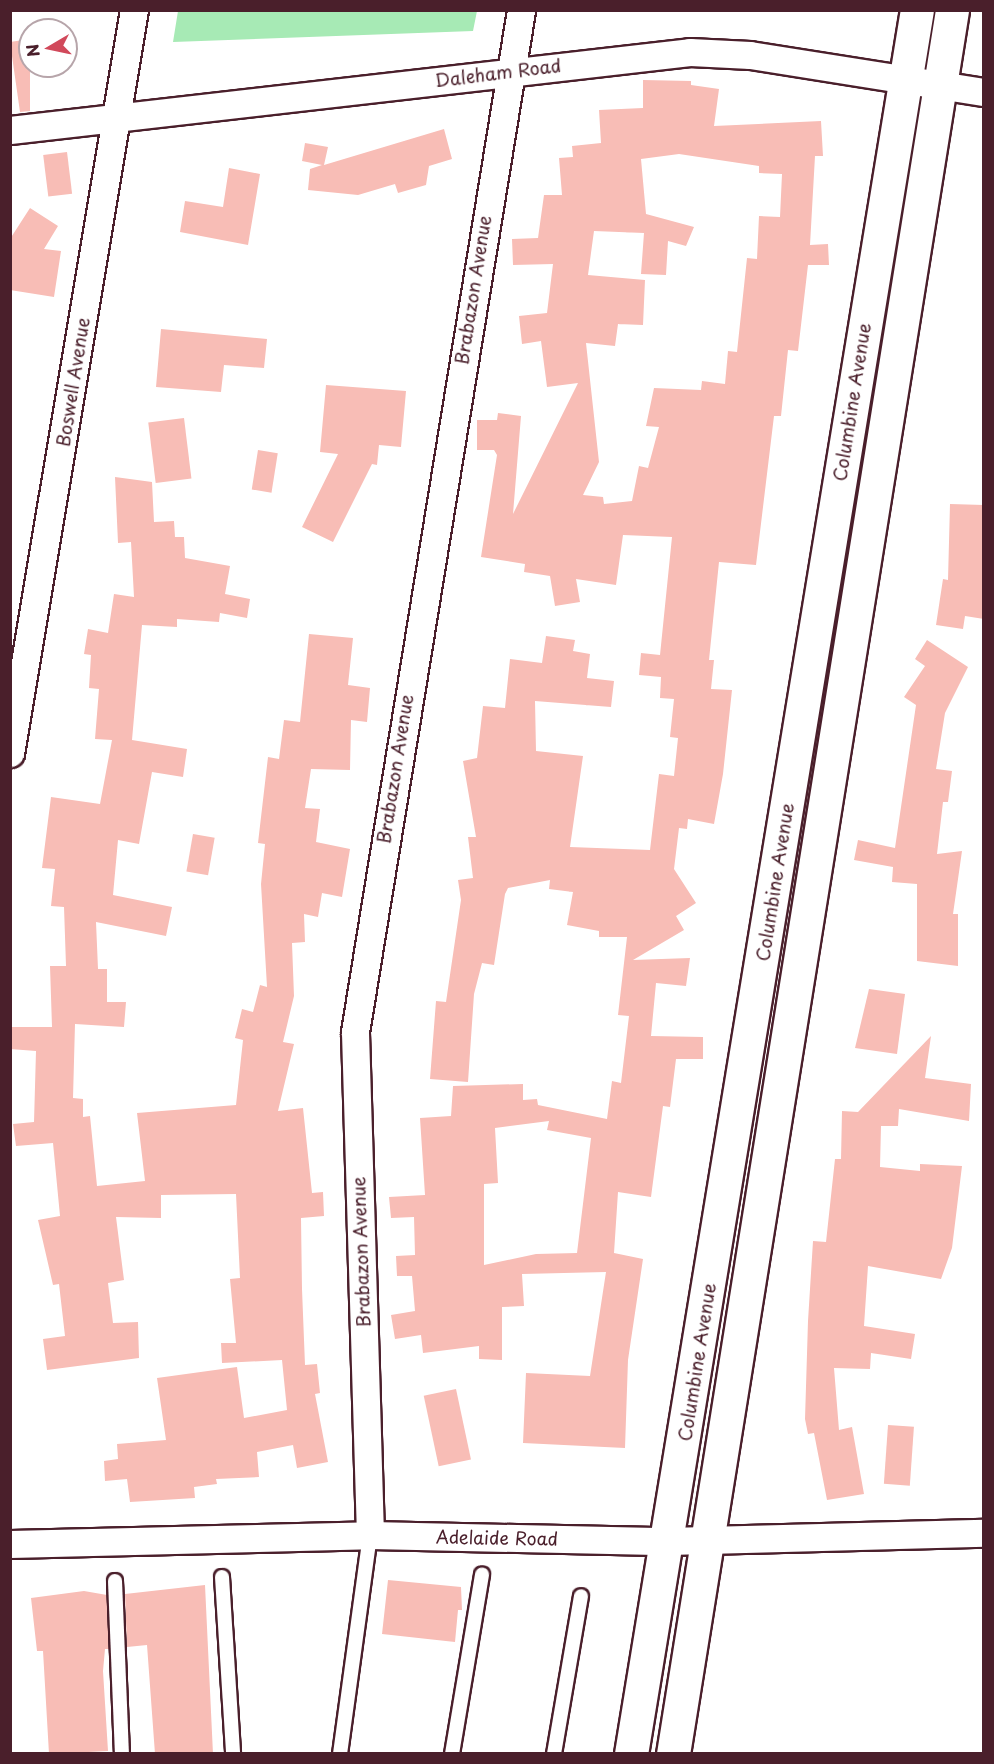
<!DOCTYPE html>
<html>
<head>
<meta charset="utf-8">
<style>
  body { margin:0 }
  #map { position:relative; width:994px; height:1764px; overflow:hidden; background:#fff; font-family:"Playpen Sans",sans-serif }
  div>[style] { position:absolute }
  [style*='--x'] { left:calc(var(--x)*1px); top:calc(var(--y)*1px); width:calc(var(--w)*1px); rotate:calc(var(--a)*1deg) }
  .green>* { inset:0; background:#a7eab5 }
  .building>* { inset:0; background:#f8bdb6; transform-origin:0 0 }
  .roads { filter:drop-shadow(2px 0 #4a1f2b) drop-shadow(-2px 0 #4a1f2b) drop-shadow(0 2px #4a1f2b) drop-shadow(0 -2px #4a1f2b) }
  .lane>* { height:14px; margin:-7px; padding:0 7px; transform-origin:7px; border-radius:7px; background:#fff }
  .street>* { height:27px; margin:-13.5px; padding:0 13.5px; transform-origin:13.5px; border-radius:13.5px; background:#fff }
  .secondary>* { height:33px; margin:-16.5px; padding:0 16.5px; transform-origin:16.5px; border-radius:16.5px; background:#fff }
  span { translate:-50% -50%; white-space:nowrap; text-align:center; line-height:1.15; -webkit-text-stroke:4.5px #fff; paint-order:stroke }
  .street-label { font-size:18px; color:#4a1f2b }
  .frame { position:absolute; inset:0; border:12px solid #4a1f2b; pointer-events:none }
  .north { position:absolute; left:18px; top:18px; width:60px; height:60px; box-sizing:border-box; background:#fff; border:2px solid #b7a5aa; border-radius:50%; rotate:261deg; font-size:16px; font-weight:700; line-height:24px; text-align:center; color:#4a1f2b }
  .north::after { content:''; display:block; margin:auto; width:21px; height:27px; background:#d1495b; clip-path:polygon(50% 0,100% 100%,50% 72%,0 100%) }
</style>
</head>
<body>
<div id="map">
  <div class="green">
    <i style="clip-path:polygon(178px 11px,178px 10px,477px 11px,473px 31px,173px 42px)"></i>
  </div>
  <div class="building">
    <i style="clip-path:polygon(30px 39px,30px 111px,20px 112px,10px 42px)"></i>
    <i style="clip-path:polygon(evenodd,643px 80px,691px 81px,691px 85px,719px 89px,714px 126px,821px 121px,823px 156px,815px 156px,810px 245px,828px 244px,829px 265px,808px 265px,798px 351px,788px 350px,781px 416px,774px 416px,756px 565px,719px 562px,709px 660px,714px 660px,711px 689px,732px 690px,723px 774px,714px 824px,688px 819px,687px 829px,679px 828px,674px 869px,696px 903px,676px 916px,684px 930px,633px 960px,690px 958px,686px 986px,656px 983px,651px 1036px,703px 1037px,703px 1059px,676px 1059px,670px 1107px,663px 1106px,651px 1197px,618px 1192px,614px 1253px,643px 1259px,628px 1360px,625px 1448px,523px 1443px,526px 1373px,590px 1376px,606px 1272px,522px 1274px,524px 1306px,502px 1307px,502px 1360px,479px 1359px,479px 1346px,423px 1353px,421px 1335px,395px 1339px,391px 1315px,415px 1311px,412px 1276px,397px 1276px,396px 1256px,415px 1255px,414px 1217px,391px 1218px,389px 1197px,425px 1195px,420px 1118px,451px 1116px,453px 1086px,523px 1084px,523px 1100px,537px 1099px,538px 1105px,607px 1119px,612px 1081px,621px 1083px,629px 1016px,618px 1015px,627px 937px,599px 937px,599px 931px,567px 925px,573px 892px,549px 889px,550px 880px,508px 888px,505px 894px,494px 965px,482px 963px,474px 994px,468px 1082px,430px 1079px,436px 1001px,446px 1002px,461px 900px,458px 880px,473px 878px,468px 837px,476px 837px,463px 761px,477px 758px,483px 706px,505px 708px,510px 659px,542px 663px,546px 636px,575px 640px,573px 651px,590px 654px,587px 678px,614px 681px,611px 707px,535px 701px,536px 751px,583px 756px,570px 847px,650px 850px,659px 774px,674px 776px,678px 738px,670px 737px,674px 699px,660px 698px,661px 677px,639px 675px,641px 653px,660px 655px,672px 537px,623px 535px,616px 585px,576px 579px,580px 602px,555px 606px,550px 576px,524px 572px,525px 564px,481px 557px,497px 455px,494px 450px,477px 450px,477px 420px,497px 420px,498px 413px,521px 416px,513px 514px,578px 383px,547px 387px,541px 341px,522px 344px,519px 316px,547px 313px,553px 264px,513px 265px,512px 239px,538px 238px,544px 195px,562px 195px,559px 158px,573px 157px,572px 146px,601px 143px,599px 110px,643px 108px,643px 80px,679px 154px,759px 166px,759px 173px,782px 174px,780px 217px,759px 216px,757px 259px,747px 258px,737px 352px,728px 351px,725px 384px,702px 381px,701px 390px,654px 388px,646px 426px,659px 427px,648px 468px,639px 466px,632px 501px,604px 504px,603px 497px,583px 495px,599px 462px,586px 343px,615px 346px,618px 324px,643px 325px,645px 280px,588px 275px,594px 231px,644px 233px,641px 274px,666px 275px,668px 241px,686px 246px,694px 227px,646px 214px,641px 159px,679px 154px,643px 80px,549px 1121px,547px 1130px,591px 1138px,577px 1253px,536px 1254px,484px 1265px,484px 1184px,498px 1183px,495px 1128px,549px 1121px)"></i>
    <i style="clip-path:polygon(444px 129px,452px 159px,429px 166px,426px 185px,398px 193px,395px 184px,358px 195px,308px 190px,310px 169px,322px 165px,302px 161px,305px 143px,328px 147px,324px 165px)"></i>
    <i style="left:67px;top:152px;width:42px;height:24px;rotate:83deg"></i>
    <i style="clip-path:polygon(229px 168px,260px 174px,248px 245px,180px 232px,185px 201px,223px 207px)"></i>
    <i style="clip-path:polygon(30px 208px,58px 226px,44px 249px,61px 251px,54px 297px,10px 290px,10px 239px)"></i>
    <i style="clip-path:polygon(161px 329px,267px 339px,264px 368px,224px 365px,221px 392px,156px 387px)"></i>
    <i style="clip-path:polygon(326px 385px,406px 391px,401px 447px,379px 445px,377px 465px,372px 464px,333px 542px,302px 527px,338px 454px,320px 452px)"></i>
    <i style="left:184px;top:418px;width:61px;height:36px;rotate:83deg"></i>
    <i style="left:258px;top:450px;width:20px;height:40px;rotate:9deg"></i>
    <i style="clip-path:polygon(115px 477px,152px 482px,154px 522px,174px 521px,175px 537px,184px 537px,185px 558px,230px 566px,225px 594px,250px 599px,247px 618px,220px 613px,219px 622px,177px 619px,177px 627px,142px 625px,132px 740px,187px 749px,183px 777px,152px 772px,139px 844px,118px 840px,113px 895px,172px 907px,166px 936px,96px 922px,98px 969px,107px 969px,107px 1002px,126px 1002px,124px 1027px,75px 1024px,73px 1098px,83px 1099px,83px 1117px,90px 1116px,97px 1186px,145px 1181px,137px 1113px,236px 1105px,243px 1040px,235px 1038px,242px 1009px,253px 1012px,260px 985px,267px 987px,261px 884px,265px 844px,258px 843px,268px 757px,279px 759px,284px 720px,300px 722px,309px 634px,353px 638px,348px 685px,370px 688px,367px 722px,351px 720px,350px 770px,311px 769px,305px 808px,320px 809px,316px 842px,350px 849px,342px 897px,322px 893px,318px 917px,304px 914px,305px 942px,292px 943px,294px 996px,283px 1042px,294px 1044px,278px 1111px,303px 1108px,312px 1193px,323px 1192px,324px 1216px,301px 1218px,302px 1289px,305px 1365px,317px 1364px,320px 1393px,315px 1394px,328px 1462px,297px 1468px,293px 1445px,257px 1452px,259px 1477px,216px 1479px,217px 1484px,194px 1487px,195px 1498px,130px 1502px,127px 1479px,105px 1481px,104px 1461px,118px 1459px,117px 1444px,166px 1440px,157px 1378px,237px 1367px,244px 1418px,287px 1410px,282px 1360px,222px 1363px,221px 1343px,236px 1343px,230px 1279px,240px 1278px,236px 1194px,161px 1195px,161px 1218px,116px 1217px,124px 1280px,108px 1283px,113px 1323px,138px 1322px,139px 1358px,47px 1370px,43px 1339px,65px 1336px,59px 1284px,53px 1285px,38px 1220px,60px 1216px,53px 1143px,16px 1146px,13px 1124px,34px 1122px,36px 1051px,10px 1049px,10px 1027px,52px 1027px,50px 966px,66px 966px,64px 907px,51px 906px,55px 869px,42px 868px,51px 797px,100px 804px,112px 740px,95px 739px,99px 689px,89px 688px,91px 655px,84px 654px,88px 629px,108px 633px,114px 594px,134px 597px,131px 542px,118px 543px)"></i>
    <i style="clip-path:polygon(950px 504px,984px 505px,984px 619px,965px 616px,963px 629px,936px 625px,943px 579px,948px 580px)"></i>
    <i style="clip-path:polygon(927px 640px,968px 667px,945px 713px,936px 769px,952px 771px,948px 802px,943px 802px,937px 854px,962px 851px,953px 914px,958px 914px,958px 966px,917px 961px,917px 884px,892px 882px,893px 867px,854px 860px,858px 840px,895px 848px,916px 705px,904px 697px,925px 666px,915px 659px)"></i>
    <i style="left:193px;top:834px;width:22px;height:38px;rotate:10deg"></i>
    <i style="clip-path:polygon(869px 989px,905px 994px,897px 1054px,855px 1048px)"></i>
    <i style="clip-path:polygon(931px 1036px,925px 1078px,971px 1084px,969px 1121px,899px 1109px,898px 1126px,881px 1126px,880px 1167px,920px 1171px,920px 1164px,962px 1166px,952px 1248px,941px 1279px,868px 1266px,864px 1326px,915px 1334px,911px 1359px,871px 1353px,870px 1369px,834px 1368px,839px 1430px,852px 1427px,864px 1494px,827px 1500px,814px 1433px,808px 1434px,805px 1419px,808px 1321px,813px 1241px,826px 1242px,835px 1159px,841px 1159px,842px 1111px,858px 1112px)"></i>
    <i style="left:456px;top:1389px;width:72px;height:33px;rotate:78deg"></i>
    <i style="left:888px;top:1425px;width:26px;height:59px;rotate:4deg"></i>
    <i style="clip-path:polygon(388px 1580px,461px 1587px,462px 1610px,458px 1610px,455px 1642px,382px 1634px)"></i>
    <i style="clip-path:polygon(205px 1585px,213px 1754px,155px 1754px,147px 1645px,127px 1647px,125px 1594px)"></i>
    <i style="clip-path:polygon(84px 1591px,107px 1595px,109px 1649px,105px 1649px,103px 1671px,108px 1751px,49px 1754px,43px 1651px,37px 1651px,31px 1598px)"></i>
  </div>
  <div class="roads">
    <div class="lane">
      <i style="--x:222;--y:1577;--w:177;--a:86.4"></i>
      <i style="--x:115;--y:1581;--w:173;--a:87.7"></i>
      <i style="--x:340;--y:1754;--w:221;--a:-82.2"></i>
      <i style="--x:452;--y:1754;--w:182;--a:-80.5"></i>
      <i style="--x:554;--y:1754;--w:160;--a:-80.3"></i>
    </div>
    <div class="street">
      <i style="--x:10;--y:130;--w:684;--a:-6.54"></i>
      <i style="--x:690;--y:52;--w:60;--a:2.9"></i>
      <i style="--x:750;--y:55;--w:237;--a:9"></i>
      <i style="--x:10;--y:753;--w:753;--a:-80.53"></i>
      <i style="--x:370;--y:1535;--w:503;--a:-91.71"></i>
      <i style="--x:355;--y:1032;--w:1035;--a:-80.77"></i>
      <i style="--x:10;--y:1544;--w:360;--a:-1.4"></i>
      <i style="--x:370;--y:1535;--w:298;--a:1.2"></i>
      <i style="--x:668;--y:1541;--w:316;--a:-1.5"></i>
    </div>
    <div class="secondary">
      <i style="--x:631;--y:1754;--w:1767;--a:-80.69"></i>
      <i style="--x:673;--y:1754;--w:1766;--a:-80.91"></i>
    </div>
  </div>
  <div class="street-label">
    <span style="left:498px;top:73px;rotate:-7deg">Daleham Road</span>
    <span style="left:473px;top:290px;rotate:-81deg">Brabazon Avenue</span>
    <span style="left:73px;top:382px;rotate:-81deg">Boswell Avenue</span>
    <span style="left:852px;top:402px;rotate:-81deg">Columbine Avenue</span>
    <span style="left:395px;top:769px;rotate:-81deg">Brabazon Avenue</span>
    <span style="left:775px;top:882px;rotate:-81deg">Columbine Avenue</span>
    <span style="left:361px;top:1252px;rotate:-92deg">Brabazon Avenue</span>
    <span style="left:697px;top:1362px;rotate:-81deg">Columbine Avenue</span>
    <span style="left:497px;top:1538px;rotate:1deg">Adelaide Road</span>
  </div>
  <div class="frame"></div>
  <div class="north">N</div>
</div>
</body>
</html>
